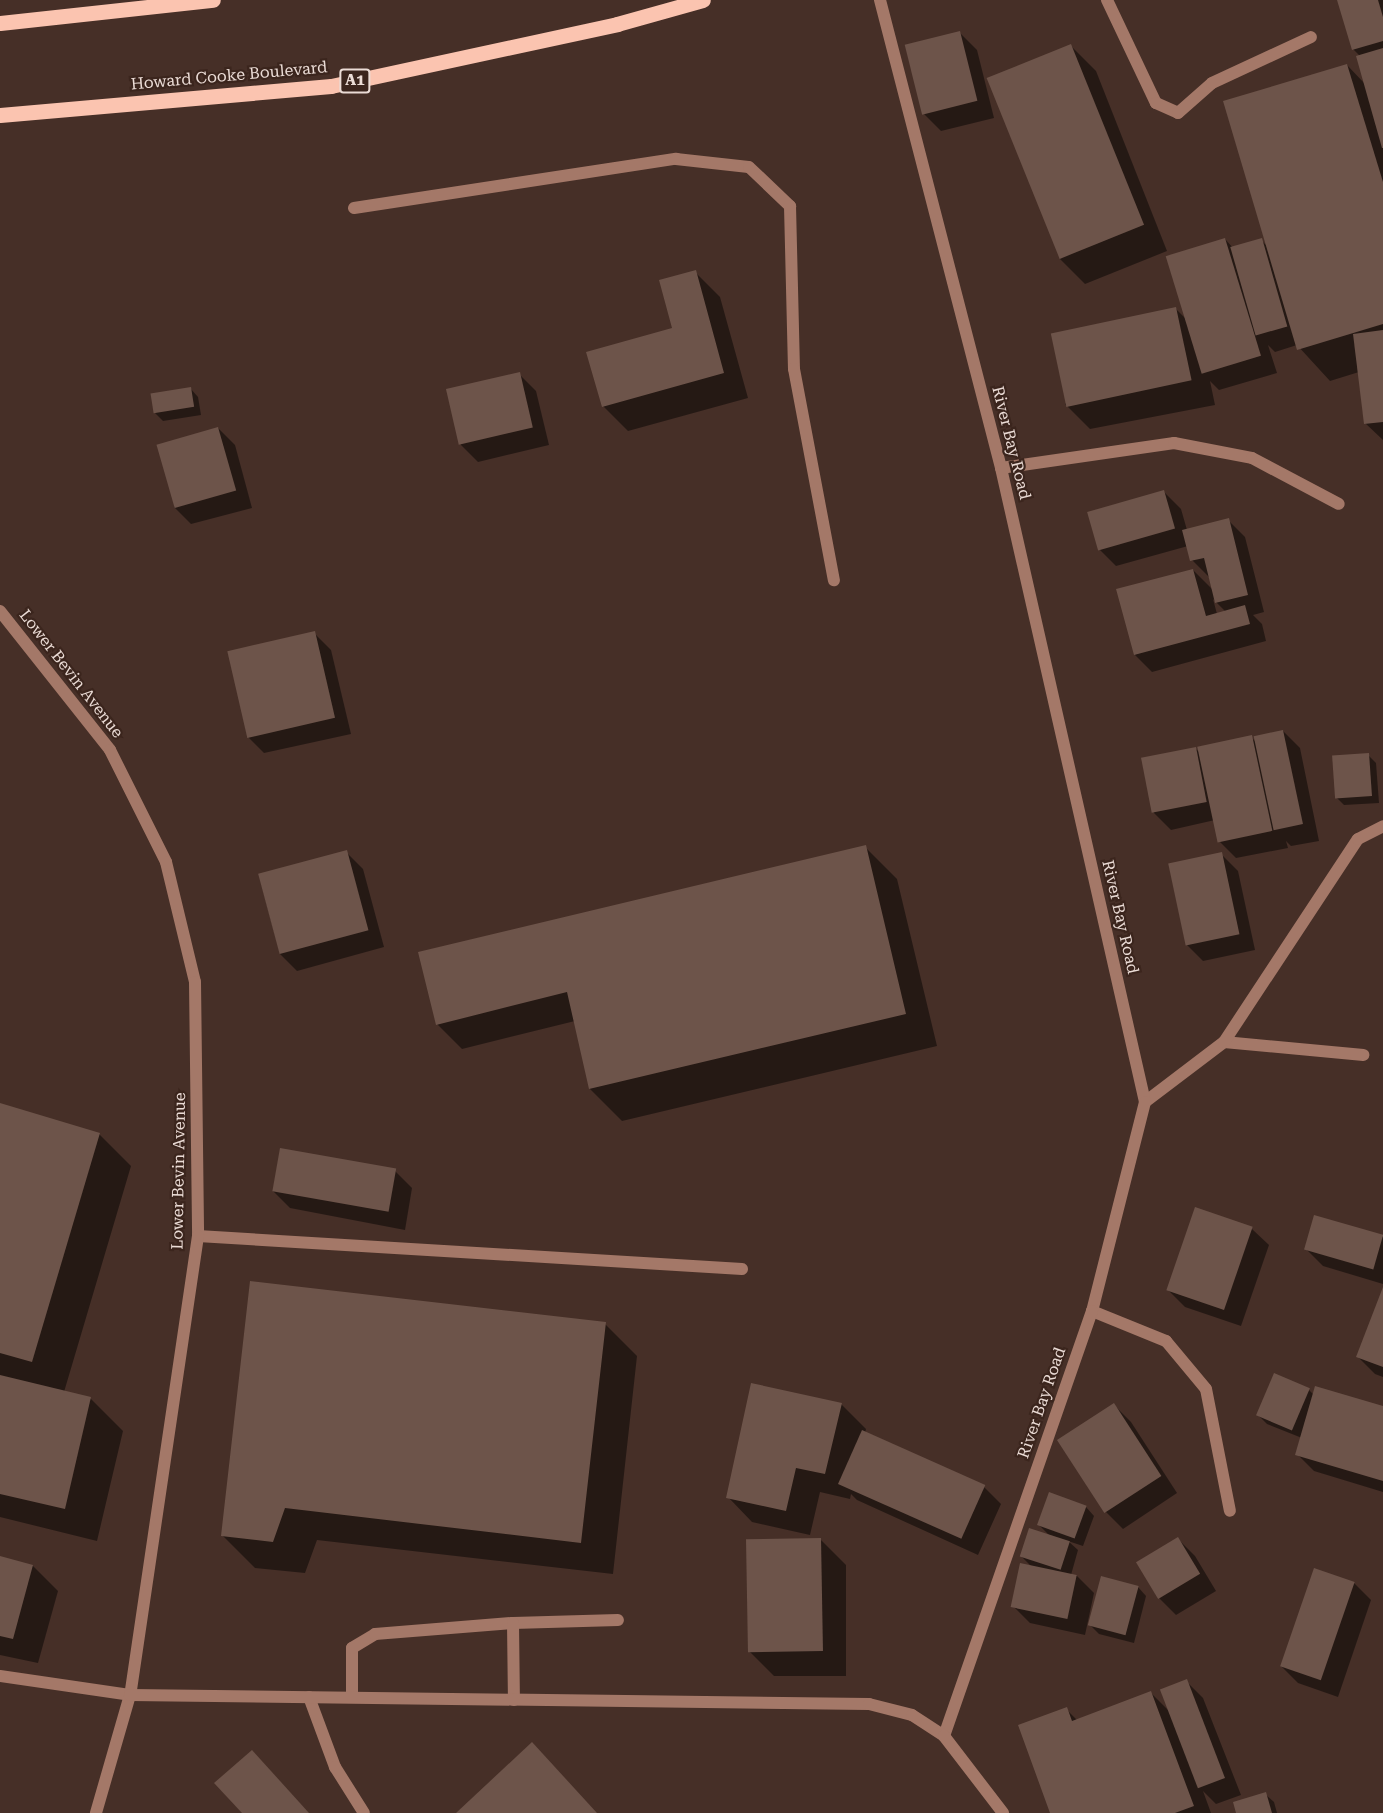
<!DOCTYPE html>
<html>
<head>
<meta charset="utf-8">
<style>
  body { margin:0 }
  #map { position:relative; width:1383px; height:1813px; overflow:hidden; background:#462f27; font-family:"Roboto Serif",serif }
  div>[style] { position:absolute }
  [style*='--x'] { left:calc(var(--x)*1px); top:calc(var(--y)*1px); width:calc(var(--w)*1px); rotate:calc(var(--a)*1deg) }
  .shadow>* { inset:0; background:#0007 }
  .building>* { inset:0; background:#6d544a; transform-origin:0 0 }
  .lane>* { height:12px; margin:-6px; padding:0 6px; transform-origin:6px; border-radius:6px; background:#a47868 }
  .street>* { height:12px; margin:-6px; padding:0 6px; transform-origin:6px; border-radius:6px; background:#a47868 }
  .primary>* { height:15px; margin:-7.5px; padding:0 7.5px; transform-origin:7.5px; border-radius:7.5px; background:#fbc4b0 }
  span { translate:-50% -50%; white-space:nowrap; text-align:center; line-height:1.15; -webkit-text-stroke:4.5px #3b251d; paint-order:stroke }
  .shield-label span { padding:2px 4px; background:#3b251d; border:2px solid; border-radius:4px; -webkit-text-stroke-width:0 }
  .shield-label { font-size:15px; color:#ebdcd6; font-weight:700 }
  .street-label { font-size:16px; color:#ebdcd6 }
</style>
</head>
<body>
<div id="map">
  <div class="shadow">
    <i style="clip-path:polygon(1339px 0,1383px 0,1383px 440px,1365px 423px,1359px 372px,1330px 381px,1297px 345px,1275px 352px,1268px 345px,1277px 373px,1219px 390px,1210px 381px,1215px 405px,1090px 429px,1065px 404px,1176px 309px,1186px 319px,1225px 239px,1234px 249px,1261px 240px,1267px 246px,1347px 65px,1365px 84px,1360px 56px,1353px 49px)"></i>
    <i style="clip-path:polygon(960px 33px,977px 50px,994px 118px,941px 131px,924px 114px)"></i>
    <i style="clip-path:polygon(1071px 46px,1096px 71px,1167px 251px,1085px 284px,1060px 259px)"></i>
    <i style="clip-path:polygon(695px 272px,720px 297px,748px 398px,628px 431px,603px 406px,674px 329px)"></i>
    <i style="clip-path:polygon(519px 374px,536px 391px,549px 445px,478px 462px,461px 445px,448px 391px)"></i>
    <i style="clip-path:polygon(190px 388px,198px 397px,201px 415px,163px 421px,155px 413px)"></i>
    <i style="clip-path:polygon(218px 428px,235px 445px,252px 508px,191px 524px,174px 507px)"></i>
    <i style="clip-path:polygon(evenodd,1164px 492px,1181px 509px,1187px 530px,1228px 520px,1245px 537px,1264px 612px,1253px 615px,1262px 624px,1266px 641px,1152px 672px,1135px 655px,1193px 570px,1214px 591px,1209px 577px,1192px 560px,1188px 546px,1116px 566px,1099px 549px,1164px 492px,1213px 599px,1226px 612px,1217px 614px,1213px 599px)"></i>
    <i style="clip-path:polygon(314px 633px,331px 650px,351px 734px,264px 753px,247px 736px)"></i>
    <i style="clip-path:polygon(1283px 731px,1300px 748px,1319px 841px,1291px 846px,1286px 841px,1288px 848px,1236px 858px,1219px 841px,1215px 820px,1171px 830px,1154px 813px,1143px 759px,1195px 748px,1200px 753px,1251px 737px,1256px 742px)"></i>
    <i style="clip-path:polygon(1368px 755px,1376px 763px,1379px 803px,1344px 805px,1336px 797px)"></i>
    <i style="clip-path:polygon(865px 847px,897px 879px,937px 1046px,622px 1121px,590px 1089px,575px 1021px,462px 1049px,437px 1024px)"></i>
    <i style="clip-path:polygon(346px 852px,363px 869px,384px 947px,297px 971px,280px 954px,259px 875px)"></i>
    <i style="clip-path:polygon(1221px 854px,1238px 871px,1255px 950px,1203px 961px,1186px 944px)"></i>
    <i style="clip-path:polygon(0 1104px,99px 1134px,131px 1166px,64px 1392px,91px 1399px,123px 1431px,97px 1541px,0 1517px)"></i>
    <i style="clip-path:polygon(395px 1171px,412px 1188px,405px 1230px,290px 1208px,273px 1191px)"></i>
    <i style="clip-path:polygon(1252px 1229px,1269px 1245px,1241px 1326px,1185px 1307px,1168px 1290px)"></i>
    <i style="clip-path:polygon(1383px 1237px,1383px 1284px,1323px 1266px,1306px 1249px)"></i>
    <i style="clip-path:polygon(1383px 1291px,1383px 1377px,1375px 1374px,1358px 1357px)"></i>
    <i style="clip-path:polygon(605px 1324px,637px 1356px,613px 1574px,317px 1540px,305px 1573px,255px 1568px,223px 1536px)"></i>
    <i style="clip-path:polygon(1309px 1390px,1314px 1395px,1383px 1408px,1383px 1492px,1314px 1471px,1297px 1454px,1302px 1438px,1267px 1424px,1259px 1416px)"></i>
    <i style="clip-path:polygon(841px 1404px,866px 1429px,865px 1433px,984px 1487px,1001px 1504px,978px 1555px,857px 1500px,851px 1494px,850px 1499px,820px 1492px,810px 1535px,752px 1522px,728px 1497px)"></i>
    <i style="clip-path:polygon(1114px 1405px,1131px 1422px,1177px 1493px,1123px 1529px,1106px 1512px)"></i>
    <i style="clip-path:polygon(1086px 1507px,1094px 1516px,1083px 1546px,1068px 1541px,1078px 1550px,1071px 1575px,1077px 1576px,1094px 1593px,1085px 1635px,1030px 1623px,1013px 1606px,1032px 1567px,1022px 1557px,1050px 1536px,1038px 1524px)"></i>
    <i style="clip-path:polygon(1178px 1539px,1195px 1556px,1216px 1591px,1176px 1615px,1159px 1598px,1138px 1563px)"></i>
    <i style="clip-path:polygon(821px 1540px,846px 1565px,846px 1676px,774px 1676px,749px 1651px)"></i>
    <i style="clip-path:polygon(0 1557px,33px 1566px,58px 1591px,38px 1663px,0 1655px)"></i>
    <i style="clip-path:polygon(1354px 1583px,1371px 1600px,1338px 1697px,1298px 1683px,1281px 1666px)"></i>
    <i style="clip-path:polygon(1138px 1587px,1146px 1596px,1134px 1643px,1099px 1634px,1091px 1626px)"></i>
    <i style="clip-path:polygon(1186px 1681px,1203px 1698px,1241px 1795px,1216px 1804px,1203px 1791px,1211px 1813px,1052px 1813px,1066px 1709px,1078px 1721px,1151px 1693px,1170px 1712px)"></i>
    <i style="clip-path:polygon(1265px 1794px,1274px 1802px,1277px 1813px,1238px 1813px)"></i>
  </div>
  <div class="building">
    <i style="clip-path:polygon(1337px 0,1378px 0,1383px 17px,1383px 41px,1352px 50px)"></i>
    <i style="left:960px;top:31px;width:72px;height:57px;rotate:76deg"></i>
    <i style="left:1071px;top:44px;width:195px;height:91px;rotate:68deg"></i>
    <i style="clip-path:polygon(1383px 48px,1383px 148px,1382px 148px,1356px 56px)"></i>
    <i style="clip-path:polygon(1347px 64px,1383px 182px,1383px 324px,1297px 350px,1223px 101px)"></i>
    <i style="left:1225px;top:238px;width:123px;height:62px;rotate:73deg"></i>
    <i style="left:1262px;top:238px;width:92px;height:33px;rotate:74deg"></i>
    <i style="clip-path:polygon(696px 270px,724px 373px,602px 407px,586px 352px,672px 328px,659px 280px)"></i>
    <i style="left:1176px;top:307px;width:75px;height:128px;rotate:78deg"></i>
    <i style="clip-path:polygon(1383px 330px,1383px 422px,1364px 424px,1353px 334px)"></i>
    <i style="left:520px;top:372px;width:57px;height:76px;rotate:77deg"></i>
    <i style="left:191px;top:387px;width:20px;height:41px;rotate:81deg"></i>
    <i style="left:218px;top:427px;width:66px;height:64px;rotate:74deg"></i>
    <i style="left:1164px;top:490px;width:40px;height:80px;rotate:74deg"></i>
    <i style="clip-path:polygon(1229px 518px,1248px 595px,1215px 603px,1204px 558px,1190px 561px,1182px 530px)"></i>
    <i style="clip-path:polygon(1193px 569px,1206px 616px,1245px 605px,1250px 624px,1134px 655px,1116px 589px)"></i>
    <i style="left:315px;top:631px;width:89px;height:90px;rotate:77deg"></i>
    <i style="left:1283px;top:730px;width:96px;height:30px;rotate:78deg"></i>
    <i style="left:1252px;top:735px;width:98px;height:56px;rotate:78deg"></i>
    <i style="left:1196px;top:747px;width:56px;height:56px;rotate:79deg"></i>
    <i style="left:1369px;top:753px;width:43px;height:37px;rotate:86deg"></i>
    <i style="clip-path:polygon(866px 845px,906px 1014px,589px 1089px,567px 992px,436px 1025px,418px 952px)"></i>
    <i style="left:347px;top:850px;width:83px;height:92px;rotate:75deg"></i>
    <i style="left:1222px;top:852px;width:84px;height:55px;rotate:78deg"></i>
    <i style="clip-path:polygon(0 1103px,100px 1133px,32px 1362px,0 1353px)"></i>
    <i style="left:280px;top:1148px;width:118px;height:44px;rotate:10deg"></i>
    <i style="left:1195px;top:1207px;width:61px;height:88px;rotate:19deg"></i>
    <i style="left:1314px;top:1215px;width:72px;height:36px;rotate:16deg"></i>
    <i style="clip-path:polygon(250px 1281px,606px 1322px,581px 1543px,285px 1508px,273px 1542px,221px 1536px)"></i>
    <i style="clip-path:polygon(1383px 1287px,1383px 1367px,1356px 1357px)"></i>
    <i style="left:1274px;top:1373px;width:39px;height:46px;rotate:23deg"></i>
    <i style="clip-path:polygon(0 1375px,91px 1397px,65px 1509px,0 1494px)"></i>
    <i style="clip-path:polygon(751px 1383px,842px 1403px,825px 1474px,796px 1468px,786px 1511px,726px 1498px)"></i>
    <i style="clip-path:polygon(1315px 1386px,1383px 1406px,1383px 1481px,1295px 1455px)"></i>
    <i style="left:1114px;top:1403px;width:87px;height:68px;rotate:57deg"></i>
    <i style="left:862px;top:1430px;width:135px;height:59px;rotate:24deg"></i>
    <i style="left:1049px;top:1492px;width:40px;height:35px;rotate:20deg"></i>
    <i style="left:1029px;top:1528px;width:43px;height:30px;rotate:18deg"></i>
    <i style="left:1178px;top:1537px;width:43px;height:49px;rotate:59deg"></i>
    <i style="left:821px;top:1538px;width:113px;height:75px;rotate:89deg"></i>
    <i style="clip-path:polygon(0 1556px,33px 1565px,13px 1639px,0 1636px)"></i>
    <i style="left:1020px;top:1563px;width:58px;height:45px;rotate:12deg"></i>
    <i style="left:1314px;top:1568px;width:43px;height:104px;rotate:19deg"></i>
    <i style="left:1101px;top:1576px;width:39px;height:51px;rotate:15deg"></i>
    <i style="left:1187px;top:1679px;width:106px;height:29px;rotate:69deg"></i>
    <i style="clip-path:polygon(1151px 1691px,1194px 1806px,1175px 1813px,1050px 1813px,1018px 1725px,1067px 1707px,1072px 1721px)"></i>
    <i style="clip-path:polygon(532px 1742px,597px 1813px,456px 1813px)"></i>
    <i style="clip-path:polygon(252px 1750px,309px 1813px,242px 1813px,214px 1783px)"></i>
    <i style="clip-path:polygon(1266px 1792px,1272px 1813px,1236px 1813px,1233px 1802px)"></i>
  </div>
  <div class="lane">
    <i style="--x:1107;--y:0;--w:114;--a:64.6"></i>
    <i style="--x:1156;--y:103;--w:24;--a:24"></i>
    <i style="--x:1178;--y:113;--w:45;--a:-41.4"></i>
    <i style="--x:1212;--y:83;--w:109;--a:-24.9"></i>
    <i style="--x:354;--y:208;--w:326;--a:-8.7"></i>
    <i style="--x:676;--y:159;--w:73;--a:6.3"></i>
    <i style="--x:749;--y:167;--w:57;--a:43.6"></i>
    <i style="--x:790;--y:206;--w:163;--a:88.6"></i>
    <i style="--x:794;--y:369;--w:215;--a:79.3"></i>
    <i style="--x:1001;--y:468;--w:175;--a:-8.2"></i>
    <i style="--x:1174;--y:443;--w:79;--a:10.9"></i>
    <i style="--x:1252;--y:458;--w:98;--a:27.9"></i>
    <i style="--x:1224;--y:1042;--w:140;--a:5.3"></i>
    <i style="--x:1145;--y:1102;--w:99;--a:-37.2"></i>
    <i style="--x:1224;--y:1042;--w:243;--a:-56.6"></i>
    <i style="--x:1358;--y:839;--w:28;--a:-27"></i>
    <i style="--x:198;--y:1236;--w:545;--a:3.47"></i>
    <i style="--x:1092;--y:1311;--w:80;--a:22.1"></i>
    <i style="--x:1166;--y:1341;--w:62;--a:50.2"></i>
    <i style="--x:1206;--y:1389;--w:124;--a:78.9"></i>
    <i style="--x:513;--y:1623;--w:105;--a:-1.6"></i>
    <i style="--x:0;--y:1676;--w:131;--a:8.3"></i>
    <i style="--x:309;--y:1697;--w:75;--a:69.6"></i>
    <i style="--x:335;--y:1767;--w:54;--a:57.8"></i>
    <i style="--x:352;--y:1697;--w:49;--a:-90"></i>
    <i style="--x:352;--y:1648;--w:27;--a:-31"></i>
    <i style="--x:375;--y:1634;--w:138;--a:-4.6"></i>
    <i style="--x:513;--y:1623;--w:77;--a:89.3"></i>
  </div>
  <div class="street">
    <i style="--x:880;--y:0;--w:483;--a:75.5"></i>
    <i style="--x:1001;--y:468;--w:650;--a:77.2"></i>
    <i style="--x:1145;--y:1102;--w:216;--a:104.2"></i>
    <i style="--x:1092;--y:1311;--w:450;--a:109.2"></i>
    <i style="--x:0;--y:611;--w:177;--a:51.6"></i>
    <i style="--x:110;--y:750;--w:125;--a:63.4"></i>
    <i style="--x:166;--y:862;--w:123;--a:76.4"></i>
    <i style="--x:195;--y:982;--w:254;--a:89.3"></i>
    <i style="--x:198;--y:1236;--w:464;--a:98.4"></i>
    <i style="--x:130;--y:1695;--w:123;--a:106.1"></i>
    <i style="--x:130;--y:1695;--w:739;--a:0.7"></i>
    <i style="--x:869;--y:1704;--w:44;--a:14.3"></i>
    <i style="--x:912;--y:1715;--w:38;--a:33"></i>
    <i style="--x:944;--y:1736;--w:97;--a:52.5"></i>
  </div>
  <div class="primary">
    <i style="--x:0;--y:23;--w:214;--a:-6.2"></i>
    <i style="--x:0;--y:115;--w:332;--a:-5"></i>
    <i style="--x:331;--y:86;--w:293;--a:-12.2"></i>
    <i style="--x:617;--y:24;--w:89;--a:-15.6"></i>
  </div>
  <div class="shield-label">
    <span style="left:355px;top:81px">A1</span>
  </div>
  <div class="street-label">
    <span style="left:229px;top:76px;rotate:-5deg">Howard Cooke Boulevard</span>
    <span style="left:1011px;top:443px;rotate:76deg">River Bay Road</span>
    <span style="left:71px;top:674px;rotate:52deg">Lower Bevin Avenue</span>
    <span style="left:1120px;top:917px;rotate:77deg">River Bay Road</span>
    <span style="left:179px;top:1171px;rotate:-89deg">Lower Bevin Avenue</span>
    <span style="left:1042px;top:1403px;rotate:-71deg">River Bay Road</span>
  </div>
</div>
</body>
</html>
